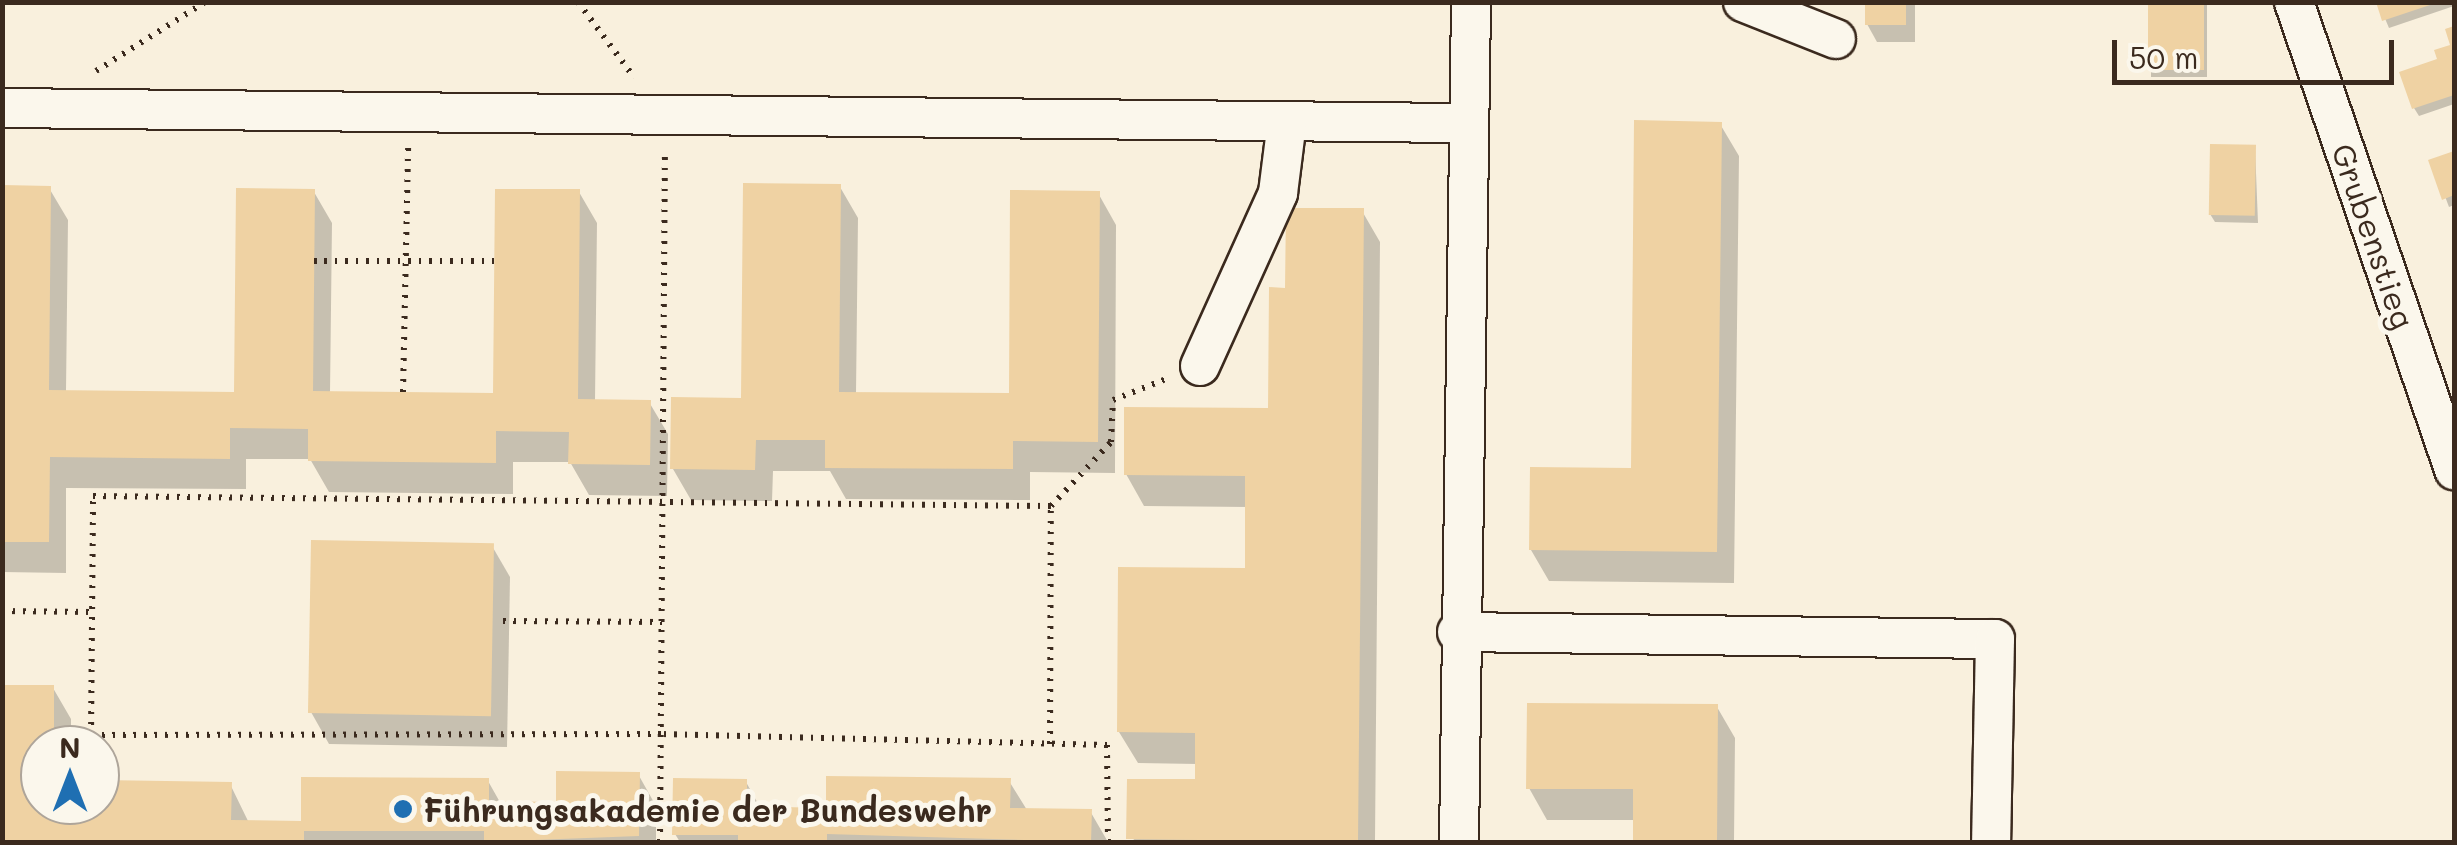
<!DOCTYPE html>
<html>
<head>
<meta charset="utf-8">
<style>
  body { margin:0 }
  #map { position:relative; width:2457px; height:845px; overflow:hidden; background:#f9f0dd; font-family:Mali,sans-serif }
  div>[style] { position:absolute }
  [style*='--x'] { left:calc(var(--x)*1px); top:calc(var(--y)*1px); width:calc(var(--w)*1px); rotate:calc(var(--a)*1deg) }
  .shadow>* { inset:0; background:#0003; transform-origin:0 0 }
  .building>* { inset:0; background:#efd2a3; transform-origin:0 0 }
  .path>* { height:6px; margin-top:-3px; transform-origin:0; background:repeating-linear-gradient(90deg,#3b2a1e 0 2.5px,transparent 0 10.5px) }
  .roads { filter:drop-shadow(2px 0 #3b2a1e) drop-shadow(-2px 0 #3b2a1e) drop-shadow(0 2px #3b2a1e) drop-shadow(0 -2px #3b2a1e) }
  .minor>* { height:38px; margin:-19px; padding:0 19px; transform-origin:19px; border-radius:19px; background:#fbf7ec }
  .dots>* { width:28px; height:28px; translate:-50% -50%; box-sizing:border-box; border:5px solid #fbf7ec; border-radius:50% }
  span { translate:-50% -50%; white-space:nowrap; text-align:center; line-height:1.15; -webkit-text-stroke:10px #fbf7ec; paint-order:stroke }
  .street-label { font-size:32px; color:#3b2a1e }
  .poi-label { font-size:32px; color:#3b2a1e; font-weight:700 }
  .left { translate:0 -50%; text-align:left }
  .frame { position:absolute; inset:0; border:5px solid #3b2a1e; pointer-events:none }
  .north { position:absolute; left:20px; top:725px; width:100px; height:100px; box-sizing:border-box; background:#fbf7ec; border:2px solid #aea59a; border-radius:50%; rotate:0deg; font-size:28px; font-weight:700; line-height:40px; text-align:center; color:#3b2a1e }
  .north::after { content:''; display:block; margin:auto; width:35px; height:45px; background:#1f6fb2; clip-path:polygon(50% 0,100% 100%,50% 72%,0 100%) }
  .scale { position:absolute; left:2112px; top:40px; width:282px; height:45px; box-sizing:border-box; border:5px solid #3b2a1e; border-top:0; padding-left:12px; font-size:30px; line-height:35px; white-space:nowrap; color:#3b2a1e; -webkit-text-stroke:8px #fbf7ec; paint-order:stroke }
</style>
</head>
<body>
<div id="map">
  <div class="shadow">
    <i style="clip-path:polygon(1867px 2px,1915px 2px,1915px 42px,1877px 42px,1867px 24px)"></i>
    <i style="left:2151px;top:2px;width:56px;height:75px"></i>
    <i style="clip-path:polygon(2378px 2px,2454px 2px,2454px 6px,2389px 28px)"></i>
    <i style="clip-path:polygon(2454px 28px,2454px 104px,2419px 116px,2414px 108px,2454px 46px,2448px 30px)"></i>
    <i style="clip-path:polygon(1720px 124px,1739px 156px,1734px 583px,1549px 581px,1531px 550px,1633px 471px)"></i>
    <i style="clip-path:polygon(2255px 147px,2258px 223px,2215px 222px,2210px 214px)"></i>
    <i style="clip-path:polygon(2454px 154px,2454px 205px,2449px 207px,2432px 162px)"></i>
    <i style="clip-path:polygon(840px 187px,858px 218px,856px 394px,1011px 395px,1098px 193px,1116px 225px,1115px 473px,1030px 472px,1030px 500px,846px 499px,830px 471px,773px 471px,772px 501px,691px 500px,673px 469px,744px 400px)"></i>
    <i style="clip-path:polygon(2px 188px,49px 188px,68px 220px,66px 392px,237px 394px,314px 192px,332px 223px,330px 394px,495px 395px,579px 192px,597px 223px,595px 402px,649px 402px,668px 434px,667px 496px,589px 495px,570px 462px,513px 462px,513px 494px,329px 492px,310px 459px,246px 459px,246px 489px,66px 488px,66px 573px,2px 572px)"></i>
    <i style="clip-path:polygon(1362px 211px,1380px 242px,1375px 842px,1131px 842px,1197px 782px,1197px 764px,1138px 763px,1119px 732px,1247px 571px,1248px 507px,1144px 506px,1126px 474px,1270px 411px,1287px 291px)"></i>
    <i style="clip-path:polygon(492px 546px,510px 577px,507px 747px,329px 744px,311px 712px)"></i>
    <i style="clip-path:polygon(2px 687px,53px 688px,71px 719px,71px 745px,40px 745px,40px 805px,100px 805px,100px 783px,230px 784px,249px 823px,303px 823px,488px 781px,501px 804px,559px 804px,638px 774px,656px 806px,656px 842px,2px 842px)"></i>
    <i style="clip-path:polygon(1717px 707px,1735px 738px,1734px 842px,1635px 842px,1636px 820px,1547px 820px,1529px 788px)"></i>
    <i style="clip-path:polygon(1009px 781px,1027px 810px,1090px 811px,1108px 842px,680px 842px,675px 834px,746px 782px,761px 809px,828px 810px)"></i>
  </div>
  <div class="building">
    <i style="left:1865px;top:2px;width:41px;height:23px"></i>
    <i style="left:2148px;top:2px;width:56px;height:68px"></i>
    <i style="clip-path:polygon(2376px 2px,2436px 2px,2436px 3px,2382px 21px)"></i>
    <i style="clip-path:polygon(2454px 26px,2454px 95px,2412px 109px,2399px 72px,2437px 59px,2434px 50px,2450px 45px,2445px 29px)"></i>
    <i style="clip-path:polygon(1634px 120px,1722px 122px,1717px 552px,1529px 550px,1530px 467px,1631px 468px)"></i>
    <i style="left:2210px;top:144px;width:46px;height:71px;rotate:1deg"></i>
    <i style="clip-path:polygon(2454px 151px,2454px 195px,2442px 200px,2428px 160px)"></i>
    <i style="clip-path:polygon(743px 183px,841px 184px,839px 392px,1009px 393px,1010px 190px,1100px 191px,1098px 442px,1013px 441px,1013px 469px,825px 468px,825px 440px,756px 440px,755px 470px,670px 469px,671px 397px,741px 398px)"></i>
    <i style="clip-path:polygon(2px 185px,51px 186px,49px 390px,234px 392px,236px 188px,315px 189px,313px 391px,493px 393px,495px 189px,580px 189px,578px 399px,651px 400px,650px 465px,568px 464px,569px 432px,496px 431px,496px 463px,308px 461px,308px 429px,230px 428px,230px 459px,50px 457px,49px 542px,2px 542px)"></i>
    <i style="clip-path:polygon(1286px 208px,1364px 208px,1358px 842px,1126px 839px,1127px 779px,1195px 779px,1195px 733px,1117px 732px,1118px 567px,1245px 568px,1245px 476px,1124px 475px,1124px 407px,1268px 408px,1269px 287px,1285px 288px)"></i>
    <i style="left:311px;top:540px;width:183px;height:173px;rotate:1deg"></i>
    <i style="clip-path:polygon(2px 685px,54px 685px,54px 745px,40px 745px,40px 805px,100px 805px,100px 780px,232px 782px,231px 820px,301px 821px,301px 777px,489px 778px,489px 801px,556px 802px,556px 771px,640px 772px,639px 836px,484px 842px,484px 831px,304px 831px,304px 842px,2px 842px)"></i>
    <i style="clip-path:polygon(1527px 703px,1718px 704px,1717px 842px,1633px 842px,1633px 789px,1526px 789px)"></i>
    <i style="clip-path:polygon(826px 776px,1011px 778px,1010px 808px,1092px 809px,1091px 842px,827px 834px,827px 842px,738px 842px,738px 835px,672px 835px,673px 778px,747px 779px,747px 806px,826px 808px)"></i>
  </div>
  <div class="path">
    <i style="--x:578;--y:2;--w:94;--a:53.3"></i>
    <i style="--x:96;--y:71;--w:129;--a:-32.3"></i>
    <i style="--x:314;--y:261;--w:180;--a:0"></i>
    <i style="--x:403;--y:392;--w:244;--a:-88.8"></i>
    <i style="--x:2;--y:611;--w:89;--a:0.6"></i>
    <i style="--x:503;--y:621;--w:159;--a:0.4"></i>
    <i style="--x:1050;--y:744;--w:238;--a:-89.8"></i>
    <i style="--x:660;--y:842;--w:693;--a:-89.59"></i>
    <i style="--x:1108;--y:842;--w:97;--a:-90.6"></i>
    <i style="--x:1107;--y:745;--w:446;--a:-178.6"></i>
    <i style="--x:661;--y:734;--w:570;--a:179.9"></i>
    <i style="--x:91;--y:735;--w:239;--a:-89.5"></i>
    <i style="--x:93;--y:496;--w:958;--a:0.6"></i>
    <i style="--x:1051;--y:506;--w:88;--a:-46.8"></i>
    <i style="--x:1111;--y:442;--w:42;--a:-87.3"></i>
    <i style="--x:1113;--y:400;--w:57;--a:-21.6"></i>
  </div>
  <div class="roads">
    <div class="minor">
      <i style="--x:1743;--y:2;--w:100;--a:21.7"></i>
      <i style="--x:2294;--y:2;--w:495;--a:71.1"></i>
      <i style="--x:2;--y:108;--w:1465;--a:0.59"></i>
      <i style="--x:1200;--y:366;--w:190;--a:-65.7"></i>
      <i style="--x:1278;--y:193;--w:72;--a:-82.8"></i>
      <i style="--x:1457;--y:632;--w:538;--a:0.75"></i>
      <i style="--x:1995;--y:639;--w:203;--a:91.1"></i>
      <i style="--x:1459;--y:842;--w:840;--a:-89.18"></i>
    </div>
  </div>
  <div class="dots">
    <i style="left:403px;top:809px;background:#1f6fb2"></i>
  </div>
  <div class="street-label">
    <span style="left:2374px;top:236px;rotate:71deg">Grubenstieg</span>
  </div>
  <div class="poi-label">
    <span class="left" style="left:423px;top:809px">Führungsakademie der Bundeswehr</span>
  </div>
  <div class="frame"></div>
  <div class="north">N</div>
  <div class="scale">50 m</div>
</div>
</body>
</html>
